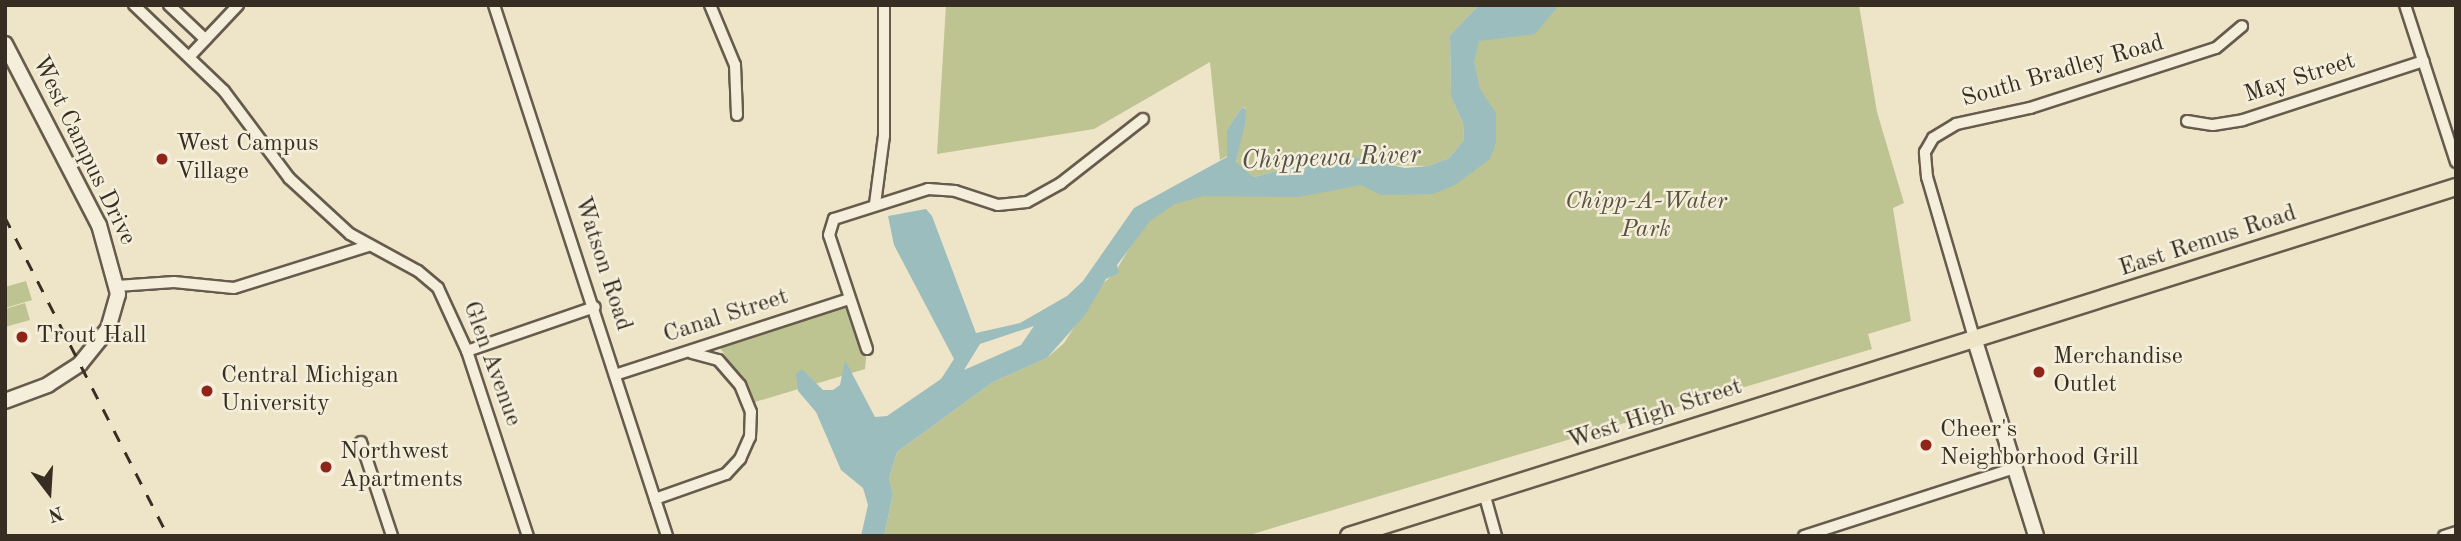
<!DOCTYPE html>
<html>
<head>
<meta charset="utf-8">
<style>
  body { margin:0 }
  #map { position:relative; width:2461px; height:541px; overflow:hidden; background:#eee5c8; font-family:"Old Standard TT",serif }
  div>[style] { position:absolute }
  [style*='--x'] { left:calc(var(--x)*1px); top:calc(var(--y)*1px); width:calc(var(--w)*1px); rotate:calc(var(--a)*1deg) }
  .green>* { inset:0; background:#bec392 }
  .water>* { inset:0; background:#9cbdbe }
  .roads { filter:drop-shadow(2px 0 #665b4c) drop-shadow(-2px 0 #665b4c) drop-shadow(0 2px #665b4c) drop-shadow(0 -2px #665b4c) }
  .street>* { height:10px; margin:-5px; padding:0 5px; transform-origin:5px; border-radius:5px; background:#f4eedb }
  .secondary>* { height:14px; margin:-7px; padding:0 7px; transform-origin:7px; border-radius:7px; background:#f4eedb }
  .primary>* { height:16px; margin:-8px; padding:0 8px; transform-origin:8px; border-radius:8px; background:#eee5c8 }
  .rail>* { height:2.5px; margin-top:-1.25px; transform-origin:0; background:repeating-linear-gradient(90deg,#382d22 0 12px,transparent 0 24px) }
  .dots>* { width:19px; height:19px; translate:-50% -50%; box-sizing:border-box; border:4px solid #f4eedb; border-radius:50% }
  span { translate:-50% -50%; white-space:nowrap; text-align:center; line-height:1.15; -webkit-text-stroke:5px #f4eedb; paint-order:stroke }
  .street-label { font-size:24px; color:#382d22 }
  .poi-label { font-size:24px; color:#382d22 }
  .left { translate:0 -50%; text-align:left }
  .park-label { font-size:24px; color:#5a523e; font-style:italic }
  .water-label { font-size:26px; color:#515149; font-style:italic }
  .frame { position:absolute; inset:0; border:7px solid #382d22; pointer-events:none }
  .north { position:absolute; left:14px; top:457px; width:70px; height:70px; -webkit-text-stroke:5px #f4eedb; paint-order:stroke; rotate:163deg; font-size:19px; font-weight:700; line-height:28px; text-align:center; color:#382d22 }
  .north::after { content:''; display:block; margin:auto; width:24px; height:32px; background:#382d22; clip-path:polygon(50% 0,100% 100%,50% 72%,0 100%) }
</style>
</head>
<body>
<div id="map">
  <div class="green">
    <i style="clip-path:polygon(946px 5px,1479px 5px,1450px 35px,1451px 97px,1463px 123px,1464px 140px,1449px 158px,1428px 166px,1374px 165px,1339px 154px,1254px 177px,1236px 163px,1246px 108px,1242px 107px,1227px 130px,1227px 156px,1220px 160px,1210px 62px,1094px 129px,937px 154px)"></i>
    <i style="clip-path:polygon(1541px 5px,1859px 5px,1877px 112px,1904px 203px,1893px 208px,1911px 321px,1868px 334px,1872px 349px,1246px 536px,884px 536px,893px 495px,889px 478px,897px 452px,993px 382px,1047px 358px,1064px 343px,1101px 285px,1114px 274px,1162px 193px,1441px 178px,1472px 138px,1458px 53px)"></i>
    <i style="clip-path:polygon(26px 281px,32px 300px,5px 308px,5px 287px)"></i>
    <i style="clip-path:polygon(849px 299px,867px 349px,865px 369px,755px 402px,717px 343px)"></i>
    <i style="clip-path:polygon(25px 303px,30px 320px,5px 327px,5px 309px)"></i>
  </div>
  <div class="water">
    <i style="clip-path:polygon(evenodd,1479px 5px,1559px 5px,1535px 34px,1479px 41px,1474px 62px,1480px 89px,1496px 113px,1496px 142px,1490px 159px,1455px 185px,1433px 194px,1381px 195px,1361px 185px,1299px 197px,1204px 196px,1175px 204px,1150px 221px,1117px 265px,1119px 273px,1106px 279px,1085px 315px,1047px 358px,993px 382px,897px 452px,889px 478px,893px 495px,884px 536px,861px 536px,868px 505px,863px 488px,841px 470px,816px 412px,798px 391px,796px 374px,802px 369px,823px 390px,833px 390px,840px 385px,845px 360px,875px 417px,887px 416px,941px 379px,954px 359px,894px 245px,888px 216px,926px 209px,932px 216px,976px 333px,1020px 323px,1067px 296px,1083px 281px,1134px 208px,1227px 157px,1227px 130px,1242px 107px,1246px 109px,1245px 124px,1236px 162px,1254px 177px,1339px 154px,1405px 168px,1428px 166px,1449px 158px,1464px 140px,1463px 123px,1451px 97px,1450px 35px,1479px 5px,1034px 326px,1021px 345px,964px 370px,980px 344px,1034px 326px)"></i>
  </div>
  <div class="roads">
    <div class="street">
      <i style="--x:134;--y:5;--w:124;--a:43.7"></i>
      <i style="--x:224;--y:91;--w:109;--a:53.2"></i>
      <i style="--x:289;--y:178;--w:83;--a:42.6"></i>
      <i style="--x:350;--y:234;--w:77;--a:28.6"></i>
      <i style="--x:418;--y:271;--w:26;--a:40"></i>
      <i style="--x:438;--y:288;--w:69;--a:65.3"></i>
      <i style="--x:467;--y:351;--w:195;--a:71.8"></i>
      <i style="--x:169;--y:5;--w:50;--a:43.4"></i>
      <i style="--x:494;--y:5;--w:558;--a:71.95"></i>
      <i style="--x:710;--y:5;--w:65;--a:67.4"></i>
      <i style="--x:735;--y:65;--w:50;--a:87.7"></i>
      <i style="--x:2405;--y:5;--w:165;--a:72"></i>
      <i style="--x:190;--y:56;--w:70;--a:-46.7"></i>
      <i style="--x:2187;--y:121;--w:26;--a:9"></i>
      <i style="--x:2213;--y:125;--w:30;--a:-9"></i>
      <i style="--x:2243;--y:120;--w:190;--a:-18.1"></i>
      <i style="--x:875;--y:204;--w:69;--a:-82.5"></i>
      <i style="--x:884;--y:136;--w:131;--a:-90"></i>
      <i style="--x:117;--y:286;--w:57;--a:-4"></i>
      <i style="--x:174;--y:282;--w:60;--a:5.7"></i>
      <i style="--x:234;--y:288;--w:140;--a:-17.4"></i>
      <i style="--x:1975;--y:341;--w:171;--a:-106.3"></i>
      <i style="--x:1927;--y:177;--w:25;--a:-95"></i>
      <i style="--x:1925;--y:152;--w:16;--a:-60"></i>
      <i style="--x:1933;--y:138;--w:27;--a:-31"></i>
      <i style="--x:1956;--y:124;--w:76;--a:-12.2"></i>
      <i style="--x:2030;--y:108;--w:195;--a:-17.9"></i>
      <i style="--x:2216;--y:48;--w:34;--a:-40"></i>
      <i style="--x:867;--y:349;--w:120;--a:-108.4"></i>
      <i style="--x:829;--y:235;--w:17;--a:-73"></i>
      <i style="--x:834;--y:219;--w:99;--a:-17.7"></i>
      <i style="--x:928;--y:189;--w:27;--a:4"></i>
      <i style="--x:955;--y:191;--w:45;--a:18"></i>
      <i style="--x:998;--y:205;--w:29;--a:-6"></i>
      <i style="--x:1027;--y:202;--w:39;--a:-29"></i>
      <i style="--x:1061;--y:183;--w:104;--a:-38"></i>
      <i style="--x:467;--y:351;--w:135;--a:-19"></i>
      <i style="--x:615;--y:375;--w:246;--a:-18"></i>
      <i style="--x:361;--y:442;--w:99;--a:71.7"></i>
      <i style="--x:1484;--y:493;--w:45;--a:74.4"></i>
      <i style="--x:655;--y:499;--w:75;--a:-19.4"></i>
      <i style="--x:726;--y:474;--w:21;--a:-47"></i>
      <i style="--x:740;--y:459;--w:24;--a:-66"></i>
      <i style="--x:750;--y:437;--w:25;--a:-88"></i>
      <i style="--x:751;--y:412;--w:29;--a:-112"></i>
      <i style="--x:740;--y:385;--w:33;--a:-131"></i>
      <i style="--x:718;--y:360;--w:27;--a:-165"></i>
      <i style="--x:1804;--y:536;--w:222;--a:-17.9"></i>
      <i style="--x:2444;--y:536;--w:13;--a:-18"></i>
    </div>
    <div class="secondary">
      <i style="--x:5;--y:44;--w:204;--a:62.6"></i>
      <i style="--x:99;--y:225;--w:72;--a:74.6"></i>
      <i style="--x:118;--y:294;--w:36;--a:106"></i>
      <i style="--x:108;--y:329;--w:45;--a:128.7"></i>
      <i style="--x:80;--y:364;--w:38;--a:147"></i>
      <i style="--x:48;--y:385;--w:46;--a:159.6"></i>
      <i style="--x:1975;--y:341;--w:204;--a:72.6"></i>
    </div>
    <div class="primary">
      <i style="--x:1349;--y:536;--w:1161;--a:-17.5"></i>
    </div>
  </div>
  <div class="rail">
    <i style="--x:5;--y:217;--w:358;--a:62.9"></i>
  </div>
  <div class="dots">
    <i style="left:162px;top:159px;background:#8f2418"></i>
    <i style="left:22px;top:337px;background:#8f2418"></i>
    <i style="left:2039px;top:372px;background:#8f2418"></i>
    <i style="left:207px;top:391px;background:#8f2418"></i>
    <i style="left:1926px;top:445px;background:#8f2418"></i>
    <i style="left:326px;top:467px;background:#8f2418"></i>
  </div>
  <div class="street-label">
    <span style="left:2063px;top:72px;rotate:-16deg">South Bradley Road</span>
    <span style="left:2300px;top:79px;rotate:-18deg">May Street</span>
    <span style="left:83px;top:151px;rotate:64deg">West Campus Drive</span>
    <span style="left:2208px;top:242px;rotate:-18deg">East Remus Road</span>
    <span style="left:602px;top:264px;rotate:72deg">Watson Road</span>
    <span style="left:726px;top:317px;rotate:-18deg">Canal Street</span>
    <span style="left:491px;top:364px;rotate:70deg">Glen Avenue</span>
    <span style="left:1655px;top:415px;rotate:-18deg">West High Street</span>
  </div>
  <div class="poi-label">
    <span class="left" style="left:176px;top:159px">West Campus<br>Village</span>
    <span class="left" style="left:36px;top:337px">Trout Hall</span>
    <span class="left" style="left:2053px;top:372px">Merchandise<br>Outlet</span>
    <span class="left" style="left:221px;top:391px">Central Michigan<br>University</span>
    <span class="left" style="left:1940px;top:445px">Cheer's<br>Neighborhood Grill</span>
    <span class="left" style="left:340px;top:467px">Northwest<br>Apartments</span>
  </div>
  <div class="park-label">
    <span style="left:1646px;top:217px">Chipp-A-Water<br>Park</span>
  </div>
  <div class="water-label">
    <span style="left:1331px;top:159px;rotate:-2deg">Chippewa River</span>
  </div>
  <div class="frame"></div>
  <div class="north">N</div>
</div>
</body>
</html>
